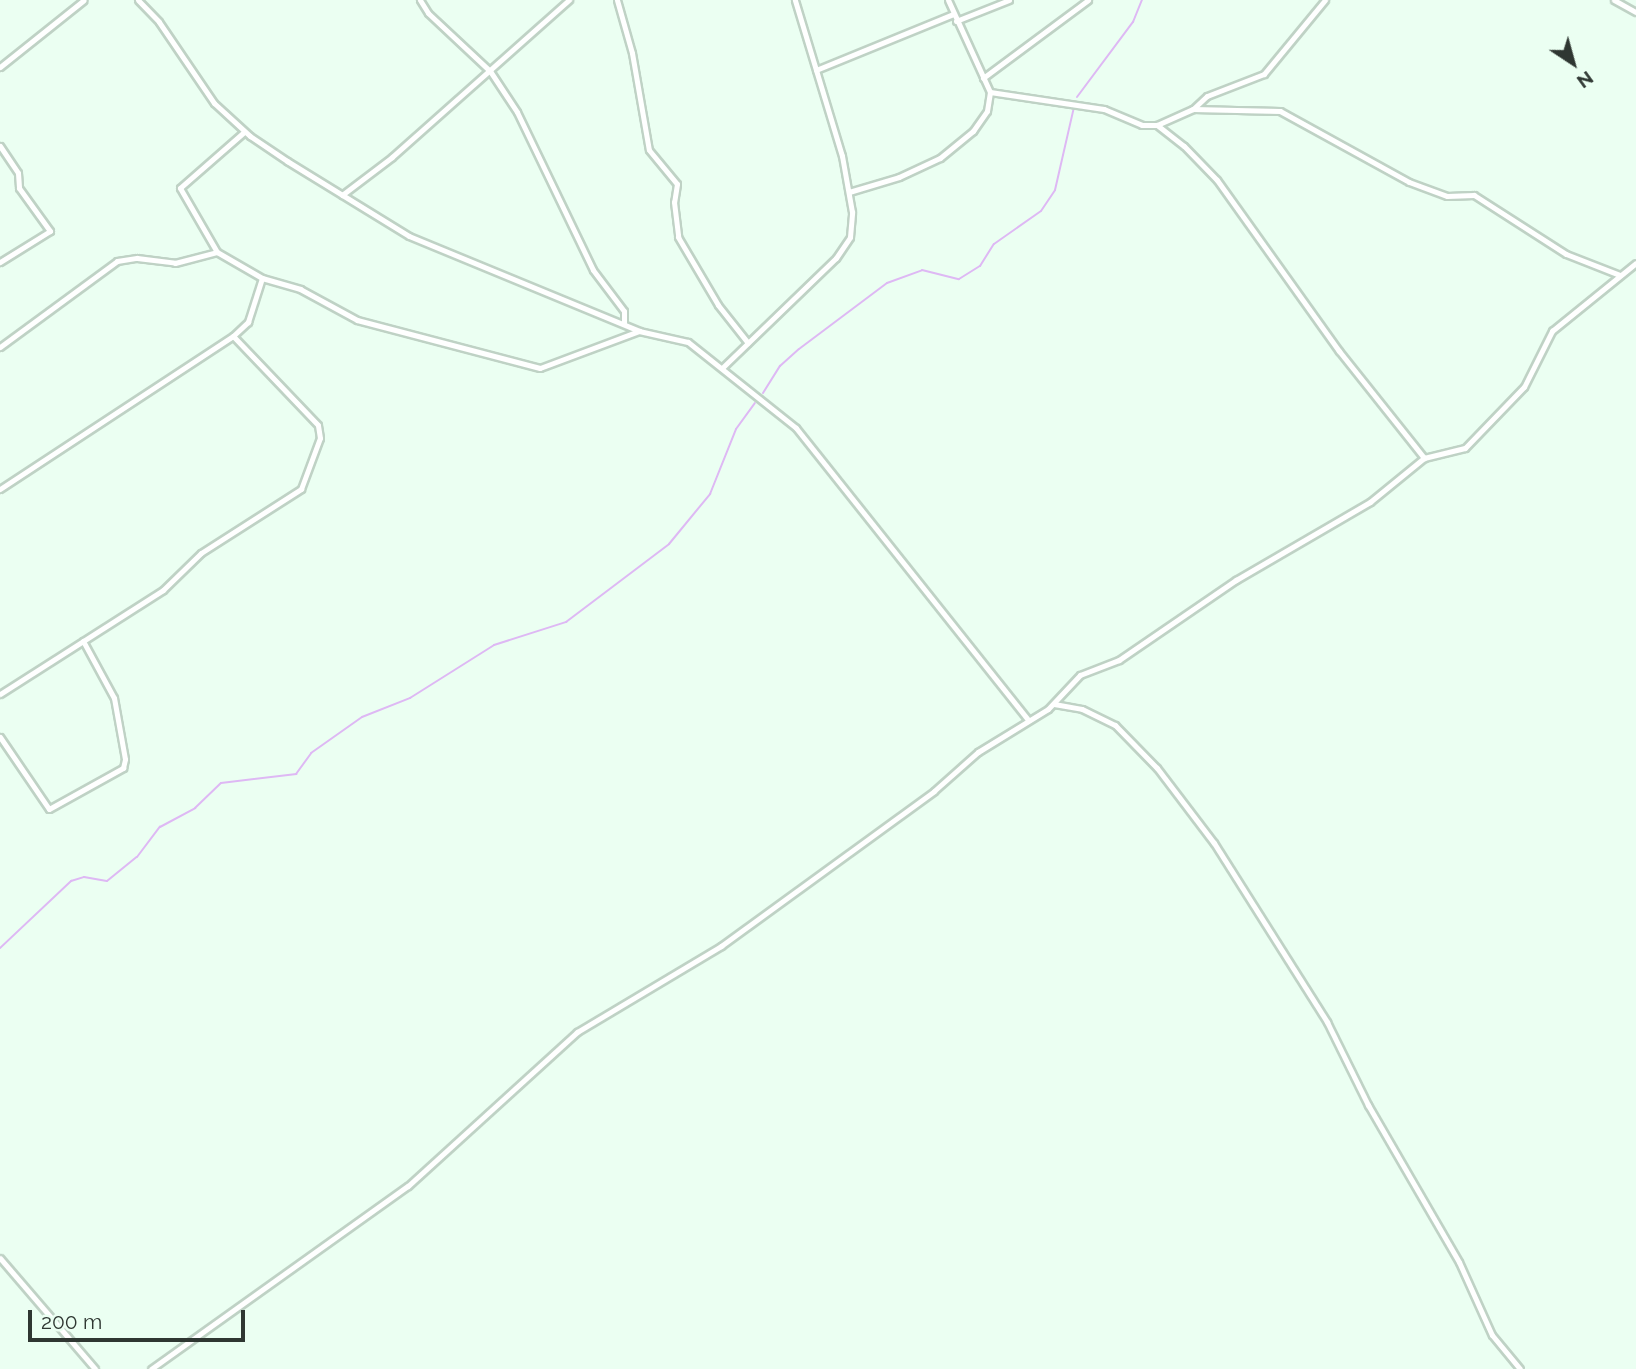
<!DOCTYPE html>
<html>
<head>
<meta charset="utf-8">
<style>
  body { margin:0 }
  #map { position:relative; width:1636px; height:1369px; overflow:hidden; background:#ebfff2; font-family:Raleway,sans-serif }
  div>[style] { position:absolute }
  [style*='--x'] { left:calc(var(--x)*1px); top:calc(var(--y)*1px); width:calc(var(--w)*1px); rotate:calc(var(--a)*1deg) }
  .stream>* { height:2px; margin:-1px; padding:0 1px; transform-origin:1px; border-radius:1px; background:#deb8f4 }
  .roads { filter:drop-shadow(2px 0 #bfd2c5) drop-shadow(-2px 0 #bfd2c5) drop-shadow(0 2px #bfd2c5) drop-shadow(0 -2px #bfd2c5) }
  .street>* { height:5px; margin:-2.5px; padding:0 2.5px; transform-origin:2.5px; border-radius:2.5px; background:#fff }
  span { translate:-50% -50%; white-space:nowrap; text-align:center; line-height:1.15; -webkit-text-stroke:7px #ebfff2; paint-order:stroke }
  .north { position:absolute; left:1538px; top:28px; width:70px; height:70px; -webkit-text-stroke:5px #ebfff2; paint-order:stroke; rotate:144deg; font-size:19px; font-weight:700; line-height:28px; text-align:center; color:#2f3732 }
  .north::after { content:''; display:block; margin:auto; width:24px; height:32px; background:#2f3732; clip-path:polygon(50% 0,100% 100%,50% 72%,0 100%) }
  .scale { position:absolute; left:28px; top:1310px; width:217px; height:32px; box-sizing:border-box; border:4px solid #2f3732; border-top:0; padding-left:9px; font-size:21px; line-height:24px; white-space:nowrap; color:#2f3732; -webkit-text-stroke:5px #ebfff2; paint-order:stroke }
</style>
</head>
<body>
<div id="map">
  <div class="stream">
    <i style="--x:1077;--y:97;--w:94;--a:-53.3"></i>
    <i style="--x:1133;--y:22;--w:24;--a:-68"></i>
    <i style="--x:763;--y:393;--w:32;--a:-58"></i>
    <i style="--x:780;--y:366;--w:25;--a:-42"></i>
    <i style="--x:799;--y:349;--w:110;--a:-36.9"></i>
    <i style="--x:887;--y:283;--w:37;--a:-20"></i>
    <i style="--x:922;--y:270;--w:38;--a:14"></i>
    <i style="--x:959;--y:279;--w:25;--a:-32"></i>
    <i style="--x:980;--y:266;--w:26;--a:-58"></i>
    <i style="--x:994;--y:244;--w:57;--a:-35.1"></i>
    <i style="--x:1041;--y:211;--w:25;--a:-56"></i>
    <i style="--x:1055;--y:190;--w:85;--a:-77.1"></i>
    <i style="--x:0;--y:948;--w:98;--a:-43.3"></i>
    <i style="--x:71;--y:881;--w:14;--a:-17"></i>
    <i style="--x:84;--y:877;--w:23;--a:10"></i>
    <i style="--x:107;--y:881;--w:38;--a:-39"></i>
    <i style="--x:137;--y:857;--w:38;--a:-53"></i>
    <i style="--x:160;--y:827;--w:40;--a:-28"></i>
    <i style="--x:195;--y:808;--w:36;--a:-44"></i>
    <i style="--x:221;--y:783;--w:76;--a:-6.8"></i>
    <i style="--x:296;--y:774;--w:26;--a:-54"></i>
    <i style="--x:311;--y:753;--w:62;--a:-35.2"></i>
    <i style="--x:362;--y:717;--w:52;--a:-21.6"></i>
    <i style="--x:410;--y:698;--w:99;--a:-32.2"></i>
    <i style="--x:494;--y:645;--w:76;--a:-17.7"></i>
    <i style="--x:566;--y:622;--w:129;--a:-37.1"></i>
    <i style="--x:669;--y:544;--w:65;--a:-50.6"></i>
    <i style="--x:710;--y:494;--w:70;--a:-68.2"></i>
    <i style="--x:736;--y:429;--w:32;--a:-54"></i>
  </div>
  <div class="roads">
    <div class="street">
      <i style="--x:138;--y:0;--w:30;--a:46"></i>
      <i style="--x:159;--y:22;--w:98;--a:55.8"></i>
      <i style="--x:214;--y:103;--w:49;--a:42.5"></i>
      <i style="--x:250;--y:136;--w:45;--a:34"></i>
      <i style="--x:287;--y:161;--w:143;--a:31.6"></i>
      <i style="--x:409;--y:236;--w:249;--a:22.4"></i>
      <i style="--x:420;--y:0;--w:15;--a:58"></i>
      <i style="--x:428;--y:13;--w:85;--a:43.1"></i>
      <i style="--x:490;--y:71;--w:49;--a:56.6"></i>
      <i style="--x:517;--y:112;--w:175;--a:64.3"></i>
      <i style="--x:593;--y:270;--w:51;--a:52.9"></i>
      <i style="--x:624;--y:311;--w:13;--a:90"></i>
      <i style="--x:617;--y:0;--w:55;--a:74.2"></i>
      <i style="--x:632;--y:53;--w:98;--a:80.1"></i>
      <i style="--x:649;--y:150;--w:44;--a:50.5"></i>
      <i style="--x:677;--y:184;--w:18;--a:99"></i>
      <i style="--x:674;--y:202;--w:35;--a:83"></i>
      <i style="--x:678;--y:237;--w:79;--a:59.5"></i>
      <i style="--x:718;--y:305;--w:48;--a:51.7"></i>
      <i style="--x:1614;--y:0;--w:25;--a:29"></i>
      <i style="--x:956;--y:21;--w:57;--a:-21.6"></i>
      <i style="--x:0;--y:67;--w:107;--a:-38.6"></i>
      <i style="--x:816;--y:70;--w:148;--a:-22.2"></i>
      <i style="--x:983;--y:78;--w:131;--a:-36.6"></i>
      <i style="--x:990;--y:92;--w:115;--a:8.5"></i>
      <i style="--x:1104;--y:109;--w:41;--a:22.8"></i>
      <i style="--x:1142;--y:125;--w:15;--a:0"></i>
      <i style="--x:1157;--y:125;--w:34;--a:38"></i>
      <i style="--x:1184;--y:146;--w:47;--a:45.9"></i>
      <i style="--x:1217;--y:180;--w:210;--a:54.5"></i>
      <i style="--x:1339;--y:351;--w:137;--a:51.5"></i>
      <i style="--x:1193;--y:109;--w:19;--a:-43"></i>
      <i style="--x:1207;--y:96;--w:61;--a:-21.1"></i>
      <i style="--x:1264;--y:74;--w:96;--a:-50.5"></i>
      <i style="--x:1157;--y:125;--w:39;--a:-24"></i>
      <i style="--x:1193;--y:109;--w:87;--a:1.3"></i>
      <i style="--x:1280;--y:111;--w:147;--a:28.8"></i>
      <i style="--x:1409;--y:182;--w:40;--a:20.2"></i>
      <i style="--x:1447;--y:196;--w:27;--a:-2"></i>
      <i style="--x:1474;--y:195;--w:109;--a:32.7"></i>
      <i style="--x:1566;--y:254;--w:58;--a:21.3"></i>
      <i style="--x:244;--y:132;--w:85;--a:138.8"></i>
      <i style="--x:180;--y:188;--w:74;--a:60"></i>
      <i style="--x:217;--y:252;--w:52;--a:30"></i>
      <i style="--x:262;--y:278;--w:40;--a:16"></i>
      <i style="--x:300;--y:289;--w:65;--a:28.5"></i>
      <i style="--x:357;--y:320;--w:189;--a:14.7"></i>
      <i style="--x:540;--y:368;--w:106;--a:-20.5"></i>
      <i style="--x:639;--y:331;--w:50;--a:12.7"></i>
      <i style="--x:688;--y:342;--w:138;--a:38.5"></i>
      <i style="--x:796;--y:428;--w:373;--a:51.5"></i>
      <i style="--x:0;--y:146;--w:32;--a:56"></i>
      <i style="--x:18;--y:173;--w:15;--a:86"></i>
      <i style="--x:19;--y:188;--w:53;--a:54.2"></i>
      <i style="--x:50;--y:231;--w:59;--a:148.2"></i>
      <i style="--x:849;--y:192;--w:52;--a:-16.7"></i>
      <i style="--x:899;--y:177;--w:45;--a:-24.9"></i>
      <i style="--x:940;--y:158;--w:43;--a:-39.3"></i>
      <i style="--x:973;--y:131;--w:24;--a:-55"></i>
      <i style="--x:987;--y:111;--w:19;--a:-81"></i>
      <i style="--x:990;--y:92;--w:101;--a:-114.5"></i>
      <i style="--x:342;--y:195;--w:63;--a:-37.2"></i>
      <i style="--x:392;--y:157;--w:237;--a:-41.6"></i>
      <i style="--x:0;--y:347;--w:145;--a:-36.3"></i>
      <i style="--x:117;--y:261;--w:20;--a:-9"></i>
      <i style="--x:137;--y:258;--w:38;--a:7"></i>
      <i style="--x:175;--y:263;--w:43;--a:-14.7"></i>
      <i style="--x:722;--y:368;--w:158;--a:-44"></i>
      <i style="--x:836;--y:258;--w:25;--a:-56"></i>
      <i style="--x:850;--y:237;--w:25;--a:-85"></i>
      <i style="--x:852;--y:212;--w:57;--a:-100.1"></i>
      <i style="--x:842;--y:156;--w:163;--a:-106.8"></i>
      <i style="--x:0;--y:489;--w:279;--a:-33.3"></i>
      <i style="--x:233;--y:336;--w:21;--a:-43"></i>
      <i style="--x:248;--y:322;--w:46;--a:-72.3"></i>
      <i style="--x:0;--y:694;--w:193;--a:-32.5"></i>
      <i style="--x:163;--y:590;--w:53;--a:-44.2"></i>
      <i style="--x:201;--y:553;--w:119;--a:-32.6"></i>
      <i style="--x:301;--y:489;--w:54;--a:-69.6"></i>
      <i style="--x:320;--y:438;--w:13;--a:-99"></i>
      <i style="--x:318;--y:425;--w:123;--a:-133.7"></i>
      <i style="--x:1054;--y:704;--w:28;--a:10"></i>
      <i style="--x:1082;--y:709;--w:37;--a:26"></i>
      <i style="--x:1115;--y:725;--w:60;--a:45.7"></i>
      <i style="--x:1157;--y:768;--w:94;--a:52.8"></i>
      <i style="--x:1214;--y:843;--w:212;--a:57.7"></i>
      <i style="--x:1327;--y:1022;--w:93;--a:63.7"></i>
      <i style="--x:1368;--y:1105;--w:181;--a:59.9"></i>
      <i style="--x:1459;--y:1262;--w:80;--a:65.7"></i>
      <i style="--x:1492;--y:1335;--w:44;--a:50.5"></i>
      <i style="--x:0;--y:737;--w:87;--a:55.8"></i>
      <i style="--x:49;--y:809;--w:85;--a:-29"></i>
      <i style="--x:123;--y:768;--w:9;--a:-77"></i>
      <i style="--x:125;--y:759;--w:62;--a:-100.2"></i>
      <i style="--x:114;--y:698;--w:65;--a:-118.5"></i>
      <i style="--x:0;--y:1258;--w:146;--a:49.4"></i>
      <i style="--x:151;--y:1369;--w:315;--a:-35.5"></i>
      <i style="--x:408;--y:1186;--w:229;--a:-42.3"></i>
      <i style="--x:577;--y:1032;--w:168;--a:-30.8"></i>
      <i style="--x:721;--y:946;--w:263;--a:-36"></i>
      <i style="--x:934;--y:791;--w:59;--a:-41.6"></i>
      <i style="--x:978;--y:752;--w:82;--a:-31.6"></i>
      <i style="--x:1048;--y:709;--w:47;--a:-46.7"></i>
      <i style="--x:1080;--y:675;--w:42;--a:-21"></i>
      <i style="--x:1119;--y:660;--w:142;--a:-34.4"></i>
      <i style="--x:1236;--y:580;--w:155;--a:-30.2"></i>
      <i style="--x:1370;--y:502;--w:70;--a:-39.2"></i>
      <i style="--x:1424;--y:458;--w:42;--a:-13.7"></i>
      <i style="--x:1465;--y:448;--w:85;--a:-46"></i>
      <i style="--x:1524;--y:387;--w:63;--a:-63.4"></i>
      <i style="--x:1552;--y:331;--w:108;--a:-39"></i>
    </div>
  </div>
  <div class="north">N</div>
  <div class="scale">200 m</div>
</div>
</body>
</html>
